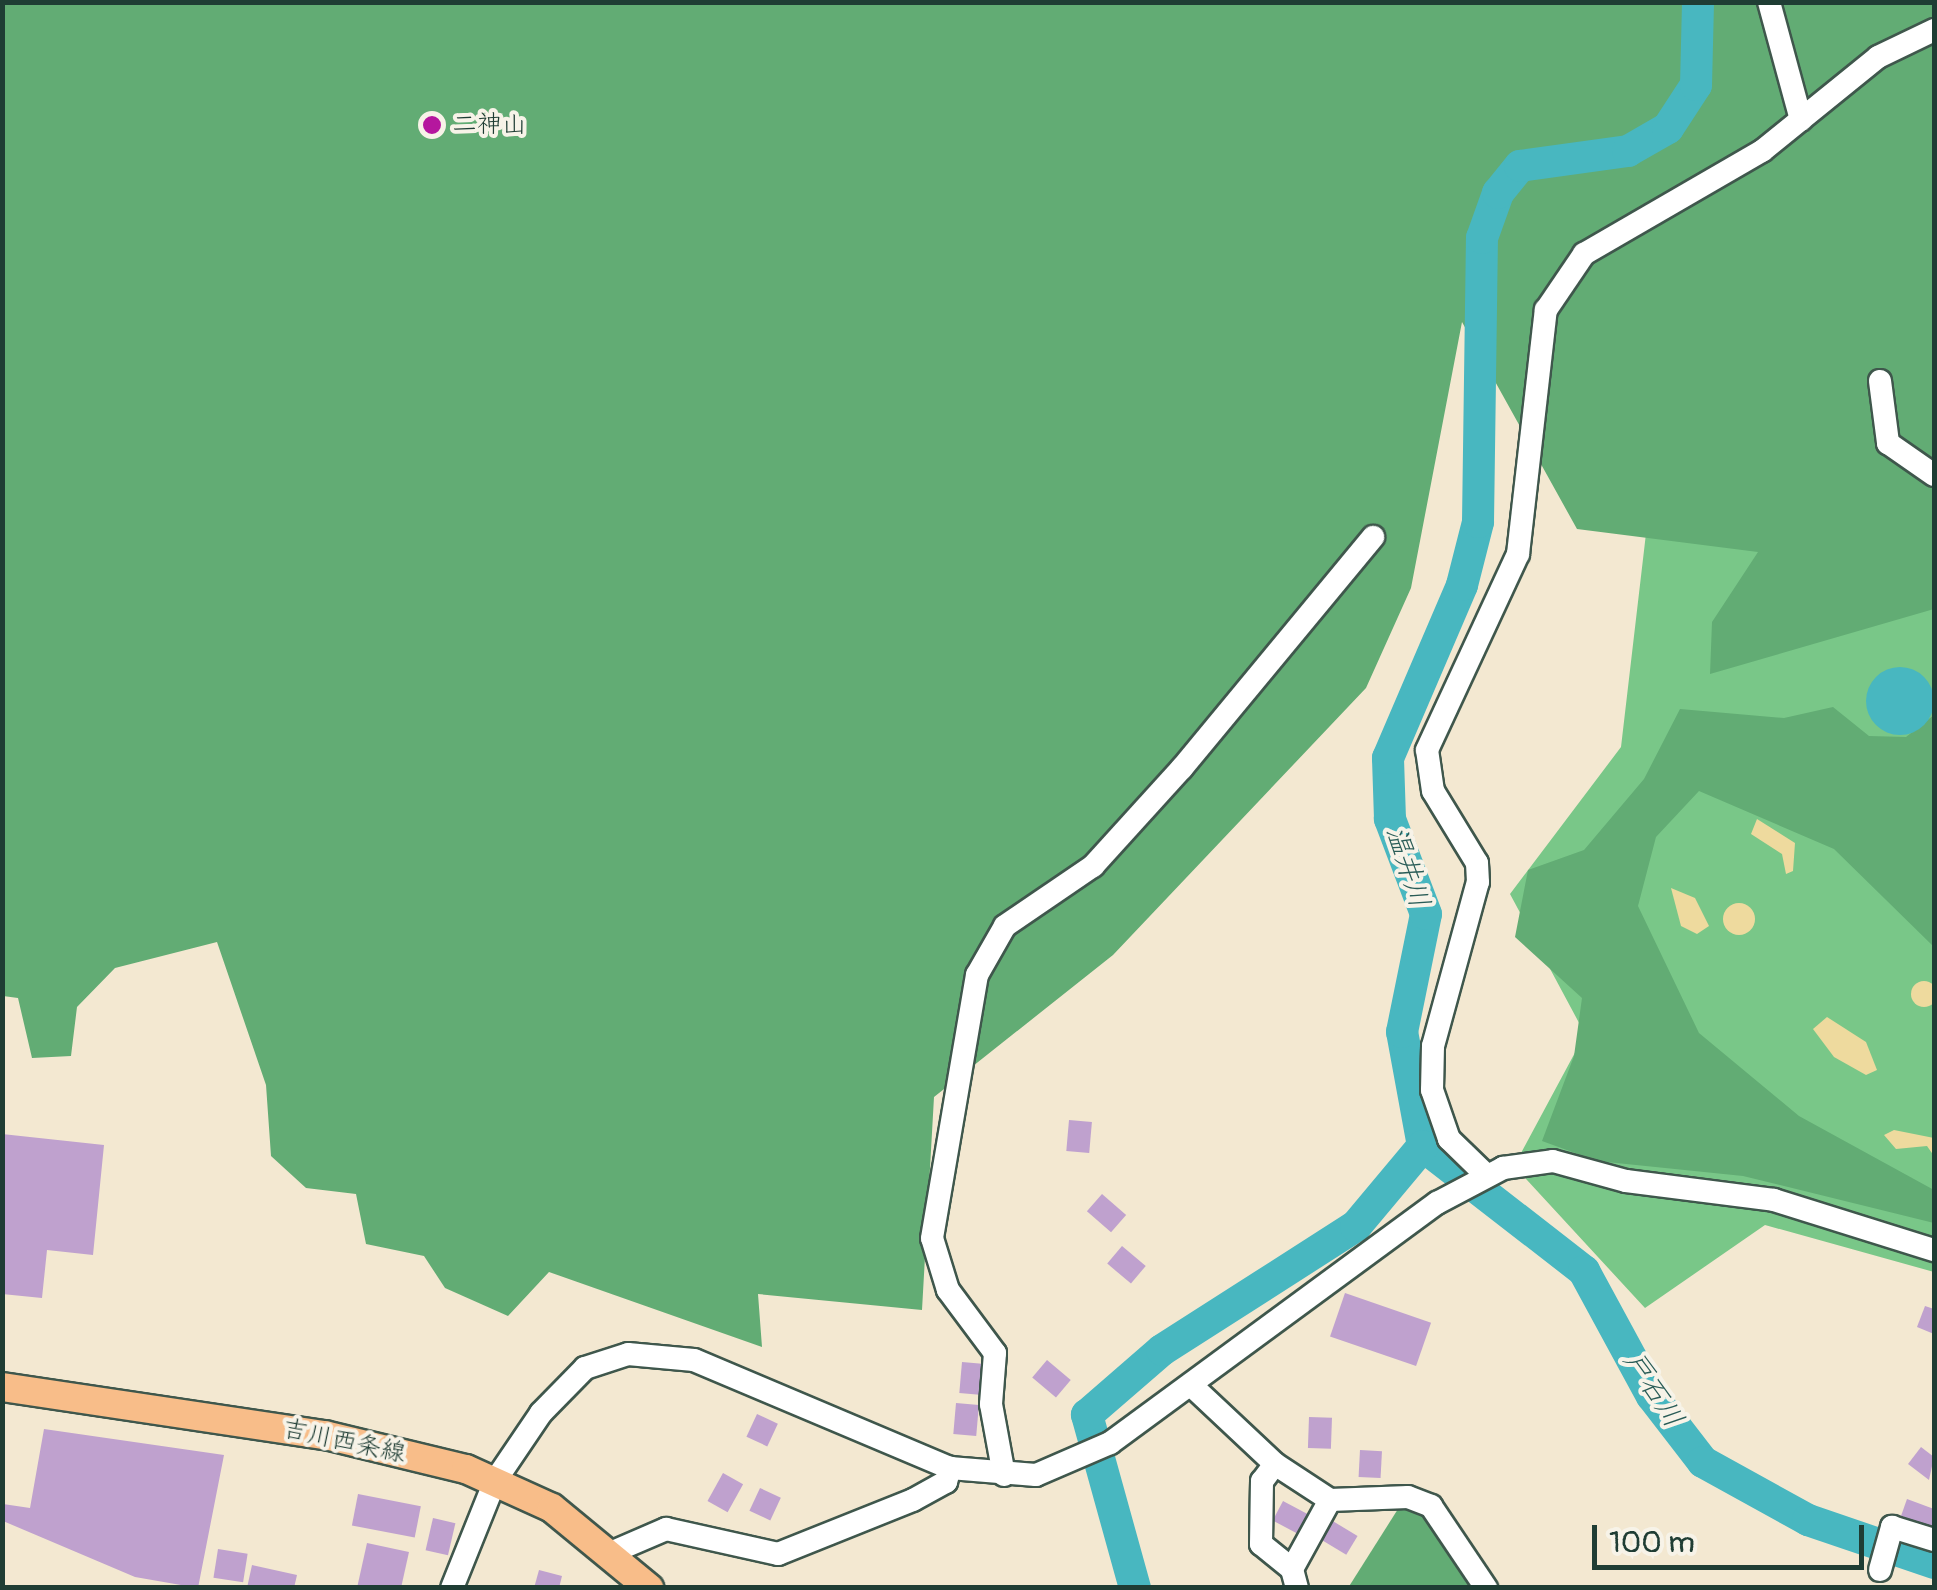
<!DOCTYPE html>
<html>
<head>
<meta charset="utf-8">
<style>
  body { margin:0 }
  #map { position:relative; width:1937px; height:1590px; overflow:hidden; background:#f3e8d1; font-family:Pangolin,"Klee One",sans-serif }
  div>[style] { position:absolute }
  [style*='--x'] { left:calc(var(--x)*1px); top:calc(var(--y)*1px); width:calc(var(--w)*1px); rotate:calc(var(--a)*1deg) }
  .green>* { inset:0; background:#79c788 }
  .forest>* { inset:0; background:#62ac74 }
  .sand>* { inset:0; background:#eeda9e }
  .round { border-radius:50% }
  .water>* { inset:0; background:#48b7c0 }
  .river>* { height:32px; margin:-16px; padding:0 16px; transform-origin:16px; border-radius:16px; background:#48b7c0 }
  .building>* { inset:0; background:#bfa1ce; transform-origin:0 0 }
  .roads { filter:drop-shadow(2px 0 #3f574c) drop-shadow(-2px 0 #3f574c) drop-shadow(0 2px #3f574c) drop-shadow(0 -2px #3f574c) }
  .minor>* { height:22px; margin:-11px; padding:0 11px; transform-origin:11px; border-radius:11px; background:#fff }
  .major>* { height:28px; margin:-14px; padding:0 14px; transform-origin:14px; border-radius:14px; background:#f8bd89 }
  .dots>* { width:28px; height:28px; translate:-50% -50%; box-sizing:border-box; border:5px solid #f7f3e8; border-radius:50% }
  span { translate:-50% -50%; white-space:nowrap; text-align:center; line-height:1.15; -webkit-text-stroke:8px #f7f3e8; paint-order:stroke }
  .poi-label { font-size:25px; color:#1f3d34 }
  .left { translate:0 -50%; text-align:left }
  .street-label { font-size:25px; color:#1f3d34 }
  .water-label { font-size:28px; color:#295c57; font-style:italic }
  .frame { position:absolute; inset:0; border:5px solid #1f3d34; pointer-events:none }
  .scale { position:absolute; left:1592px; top:1525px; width:272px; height:45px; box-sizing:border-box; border:5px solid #1f3d34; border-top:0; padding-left:12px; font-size:30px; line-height:35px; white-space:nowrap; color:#1f3d34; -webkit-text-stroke:8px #f7f3e8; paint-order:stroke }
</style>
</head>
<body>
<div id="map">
  <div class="green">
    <i style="clip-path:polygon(1934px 59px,1934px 1272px,1765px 1225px,1645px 1308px,1514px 1166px,1585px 1034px,1510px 894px,1621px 747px,1658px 431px)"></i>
  </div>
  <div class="forest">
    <i style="clip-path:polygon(3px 3px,1934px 3px,1934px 609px,1710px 674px,1712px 622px,1758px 552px,1577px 529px,1462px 322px,1411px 588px,1366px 688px,1113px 955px,934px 1097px,922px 1310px,758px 1294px,762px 1347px,549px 1272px,508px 1316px,445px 1288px,424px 1256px,366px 1244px,356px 1194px,306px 1188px,271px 1156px,266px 1085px,217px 942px,115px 968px,77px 1007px,71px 1056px,32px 1058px,18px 998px,3px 996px)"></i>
    <i style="clip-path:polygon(1833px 707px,1869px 736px,1906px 737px,1934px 715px,1934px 947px,1834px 849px,1699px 791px,1656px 837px,1638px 906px,1699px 1033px,1799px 1116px,1934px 1190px,1934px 1223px,1743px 1176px,1597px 1161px,1542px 1141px,1574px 1056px,1582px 998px,1515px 937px,1528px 870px,1584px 850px,1644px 779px,1680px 709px,1784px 718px)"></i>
    <i style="clip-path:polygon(1398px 1509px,1428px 1513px,1477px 1588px,1348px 1588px)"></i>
  </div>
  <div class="sand">
    <i style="clip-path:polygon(1757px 819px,1795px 843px,1793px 871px,1786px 874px,1782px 854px,1751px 834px)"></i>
    <i style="clip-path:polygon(1671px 888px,1695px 898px,1709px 926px,1697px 934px,1681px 926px)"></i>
    <i class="round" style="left:1723px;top:903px;width:32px;height:32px"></i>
    <i class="round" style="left:1911px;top:981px;width:26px;height:26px"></i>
    <i style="clip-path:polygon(1827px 1017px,1866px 1042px,1877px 1070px,1866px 1075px,1834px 1057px,1813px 1029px)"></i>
    <i style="clip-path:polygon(1894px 1130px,1934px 1138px,1934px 1156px,1927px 1146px,1896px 1149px,1884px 1135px)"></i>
  </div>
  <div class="water">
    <i class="round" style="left:1866px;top:667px;width:68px;height:68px"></i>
  </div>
  <div class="river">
    <i style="--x:1423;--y:1146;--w:116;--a:-100.4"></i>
    <i style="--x:1402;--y:1032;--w:120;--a:-78.5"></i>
    <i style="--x:1426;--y:914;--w:102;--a:-110.8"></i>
    <i style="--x:1390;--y:819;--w:61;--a:-91.9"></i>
    <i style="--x:1388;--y:758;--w:188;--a:-66.8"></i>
    <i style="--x:1462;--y:585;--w:65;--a:-75.7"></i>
    <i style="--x:1478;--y:522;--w:284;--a:-89.2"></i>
    <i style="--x:1482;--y:238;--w:48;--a:-70.4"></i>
    <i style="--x:1498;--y:193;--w:35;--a:-51"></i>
    <i style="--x:1520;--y:166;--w:109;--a:-7.9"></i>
    <i style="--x:1628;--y:151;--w:46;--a:-29.9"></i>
    <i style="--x:1668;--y:128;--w:51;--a:-56.9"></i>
    <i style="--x:1696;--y:85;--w:83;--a:-88.6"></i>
    <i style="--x:1423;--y:1146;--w:204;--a:37.8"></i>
    <i style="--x:1584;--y:1271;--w:142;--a:61.5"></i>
    <i style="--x:1652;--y:1396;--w:83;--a:52.3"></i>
    <i style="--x:1703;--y:1462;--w:120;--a:28.9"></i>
    <i style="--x:1808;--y:1520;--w:133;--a:18.8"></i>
    <i style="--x:1135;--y:1588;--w:180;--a:-105.5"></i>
    <i style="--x:1087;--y:1415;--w:99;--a:-40.9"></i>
    <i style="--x:1162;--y:1350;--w:230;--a:-32.6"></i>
    <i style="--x:1356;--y:1226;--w:104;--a:-50.1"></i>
  </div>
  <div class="building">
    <i style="left:1069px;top:1120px;width:23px;height:31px;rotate:5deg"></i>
    <i style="clip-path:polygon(2px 1134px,104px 1145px,93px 1255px,47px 1250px,42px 1298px,2px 1294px)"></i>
    <i style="left:1102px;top:1194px;width:32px;height:23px;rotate:41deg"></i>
    <i style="left:1122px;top:1246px;width:31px;height:23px;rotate:40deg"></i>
    <i style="left:1345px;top:1293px;width:91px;height:46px;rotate:19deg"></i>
    <i style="clip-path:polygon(1925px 1306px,1934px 1309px,1934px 1334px,1917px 1327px)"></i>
    <i style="left:1047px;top:1360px;width:31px;height:23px;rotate:40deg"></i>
    <i style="left:962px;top:1362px;width:23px;height:31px;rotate:5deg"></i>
    <i style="left:956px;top:1403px;width:23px;height:31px;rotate:5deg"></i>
    <i style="left:757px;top:1414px;width:23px;height:25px;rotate:25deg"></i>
    <i style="left:1309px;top:1417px;width:23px;height:31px;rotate:2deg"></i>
    <i style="clip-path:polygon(44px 1429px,224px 1455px,198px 1588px,135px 1577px,3px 1521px,3px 1504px,30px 1508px)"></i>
    <i style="clip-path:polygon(1921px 1447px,1934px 1457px,1929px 1480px,1908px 1464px)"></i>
    <i style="left:1360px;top:1450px;width:22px;height:27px;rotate:3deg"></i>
    <i style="left:723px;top:1473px;width:23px;height:32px;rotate:29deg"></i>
    <i style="left:760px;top:1488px;width:23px;height:25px;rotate:25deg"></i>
    <i style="left:358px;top:1494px;width:64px;height:32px;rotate:11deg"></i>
    <i style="clip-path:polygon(1907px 1499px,1934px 1509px,1932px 1527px,1901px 1516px)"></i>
    <i style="left:1283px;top:1501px;width:32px;height:22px;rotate:28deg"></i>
    <i style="left:433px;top:1518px;width:23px;height:33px;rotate:13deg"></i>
    <i style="left:1331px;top:1520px;width:31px;height:22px;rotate:31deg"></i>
    <i style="clip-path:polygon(367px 1543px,409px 1552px,401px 1588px,357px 1588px)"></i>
    <i style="left:218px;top:1549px;width:30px;height:29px;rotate:9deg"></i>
    <i style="clip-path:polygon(252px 1565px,297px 1575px,294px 1588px,247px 1588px)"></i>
    <i style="clip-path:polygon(539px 1570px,562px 1576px,559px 1588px,534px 1588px)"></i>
  </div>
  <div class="roads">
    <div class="minor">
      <i style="--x:1769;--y:2;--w:122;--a:74.8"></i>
      <i style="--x:1880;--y:381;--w:63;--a:82.6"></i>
      <i style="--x:1888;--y:443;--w:56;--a:34.8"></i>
      <i style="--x:1484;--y:1173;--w:49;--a:-135.8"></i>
      <i style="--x:1449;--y:1139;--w:52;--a:-109.1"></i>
      <i style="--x:1432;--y:1090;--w:44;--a:-88.7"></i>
      <i style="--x:1433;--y:1046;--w:170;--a:-74.7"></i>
      <i style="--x:1478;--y:882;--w:19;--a:-93"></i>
      <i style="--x:1477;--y:863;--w:84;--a:-121.4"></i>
      <i style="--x:1433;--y:791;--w:41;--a:-98.3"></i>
      <i style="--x:1427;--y:750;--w:216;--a:-65.1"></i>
      <i style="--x:1518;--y:554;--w:246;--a:-83.5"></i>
      <i style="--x:1546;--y:310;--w:68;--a:-55.8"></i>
      <i style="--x:1584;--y:254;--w:206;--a:-30.1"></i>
      <i style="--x:1762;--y:151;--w:149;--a:-39"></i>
      <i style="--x:1878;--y:57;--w:62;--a:-25.7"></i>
      <i style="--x:1192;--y:1386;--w:114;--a:43.2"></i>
      <i style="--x:1275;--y:1464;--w:66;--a:33.2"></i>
      <i style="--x:1330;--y:1500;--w:78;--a:-2.2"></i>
      <i style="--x:1408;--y:1497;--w:25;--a:21"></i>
      <i style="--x:1431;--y:1506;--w:99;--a:56.1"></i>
      <i style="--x:1275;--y:1464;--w:21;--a:127"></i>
      <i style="--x:1262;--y:1481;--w:63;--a:90.9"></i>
      <i style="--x:1261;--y:1544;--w:40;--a:39"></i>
      <i style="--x:1004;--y:1475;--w:72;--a:-100.4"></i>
      <i style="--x:991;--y:1404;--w:51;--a:-85.5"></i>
      <i style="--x:995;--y:1353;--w:79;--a:-126.7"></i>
      <i style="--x:948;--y:1290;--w:54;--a:-107.1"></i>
      <i style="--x:932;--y:1238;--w:267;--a:-80.3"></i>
      <i style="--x:977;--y:975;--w:56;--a:-60.3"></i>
      <i style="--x:1005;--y:926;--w:107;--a:-34.3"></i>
      <i style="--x:1093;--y:866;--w:132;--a:-47.8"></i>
      <i style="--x:1182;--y:768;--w:300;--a:-50.4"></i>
      <i style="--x:615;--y:1551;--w:56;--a:-23.3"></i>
      <i style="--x:666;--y:1529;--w:115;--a:12.6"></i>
      <i style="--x:778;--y:1554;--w:145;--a:-21.8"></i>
      <i style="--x:913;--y:1500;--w:38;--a:-29"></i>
      <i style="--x:946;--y:1482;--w:15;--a:-74"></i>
      <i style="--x:1880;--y:1570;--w:45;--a:-74.4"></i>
      <i style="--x:1892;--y:1527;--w:44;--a:17.2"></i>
      <i style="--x:452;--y:1588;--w:115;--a:-68.1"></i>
      <i style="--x:495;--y:1481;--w:82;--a:-55.9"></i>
      <i style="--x:541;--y:1413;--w:63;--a:-45.6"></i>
      <i style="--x:585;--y:1368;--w:45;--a:-18"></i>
      <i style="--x:628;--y:1354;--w:66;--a:5.2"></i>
      <i style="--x:694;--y:1360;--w:278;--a:22.9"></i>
      <i style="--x:950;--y:1468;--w:86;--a:4.7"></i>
      <i style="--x:1036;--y:1475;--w:81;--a:-23.4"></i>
      <i style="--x:1110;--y:1443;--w:406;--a:-36.3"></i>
      <i style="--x:1437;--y:1203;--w:75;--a:-27.9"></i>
      <i style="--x:1503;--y:1168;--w:50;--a:-8"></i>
      <i style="--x:1553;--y:1161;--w:76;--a:15.3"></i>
      <i style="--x:1626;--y:1181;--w:149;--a:7.3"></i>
      <i style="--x:1774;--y:1200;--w:168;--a:17.4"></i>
      <i style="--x:1297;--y:1588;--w:20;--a:-105"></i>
      <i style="--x:1292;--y:1569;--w:79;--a:-61.2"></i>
    </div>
    <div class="major">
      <i style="--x:2;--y:1387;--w:327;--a:8.5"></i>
      <i style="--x:325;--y:1435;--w:145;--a:13.6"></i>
      <i style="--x:466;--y:1469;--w:94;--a:24.4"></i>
      <i style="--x:552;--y:1508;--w:126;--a:39.5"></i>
    </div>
  </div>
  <div class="dots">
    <i style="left:432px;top:125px;background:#b5179e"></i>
  </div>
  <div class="poi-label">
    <span class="left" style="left:452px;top:125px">二神山</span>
  </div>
  <div class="street-label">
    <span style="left:344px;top:1442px;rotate:12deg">吉川西条線</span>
  </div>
  <div class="water-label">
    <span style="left:1407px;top:867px;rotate:72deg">温井川</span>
    <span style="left:1653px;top:1390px;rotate:57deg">戸石川</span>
  </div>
  <div class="frame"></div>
  <div class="scale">100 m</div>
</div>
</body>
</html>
